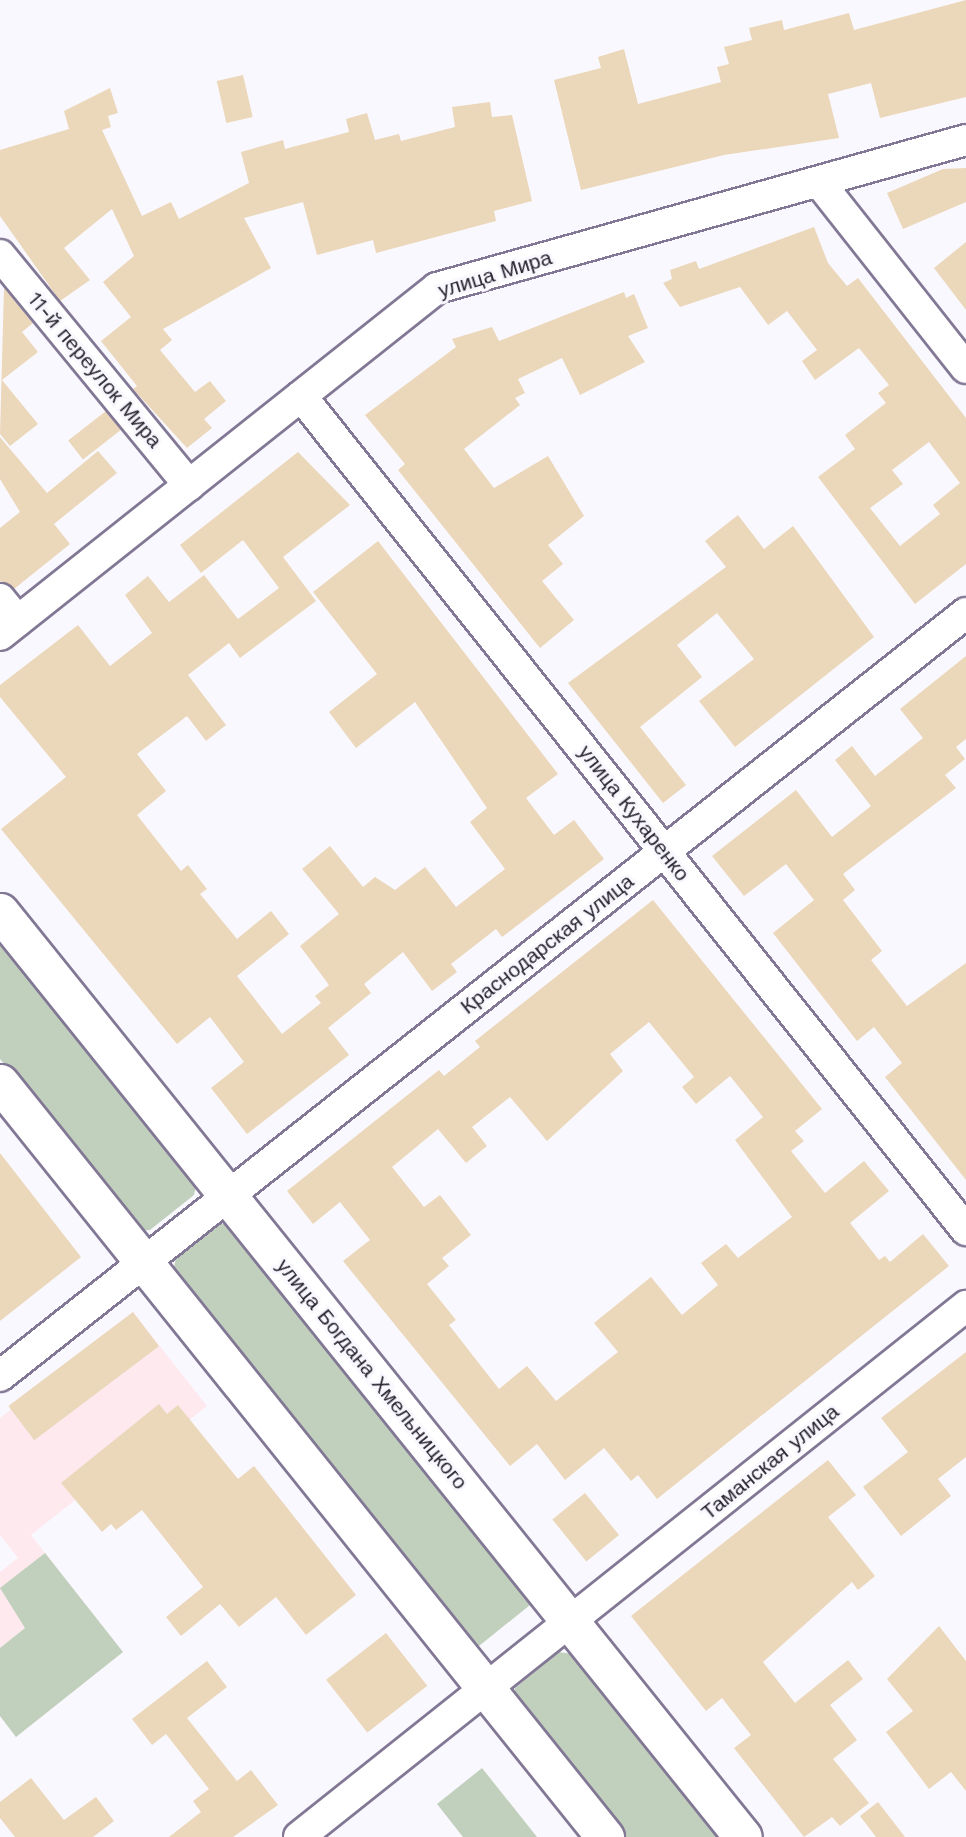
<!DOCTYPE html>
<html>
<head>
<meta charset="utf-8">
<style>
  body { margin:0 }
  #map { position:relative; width:966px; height:1837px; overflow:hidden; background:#faf8ff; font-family:"Work Sans",sans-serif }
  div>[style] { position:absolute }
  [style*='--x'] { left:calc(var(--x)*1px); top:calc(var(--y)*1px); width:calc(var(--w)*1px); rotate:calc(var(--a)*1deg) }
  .education>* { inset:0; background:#fee9ef }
  .green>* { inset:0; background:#c1d0bc }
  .building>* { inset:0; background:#ebd7b9; transform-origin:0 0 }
  .roads { filter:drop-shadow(2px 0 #827895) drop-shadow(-2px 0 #827895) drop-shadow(0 2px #827895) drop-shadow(0 -2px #827895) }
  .minor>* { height:30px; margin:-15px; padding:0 15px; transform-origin:15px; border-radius:15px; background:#fff }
  .major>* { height:37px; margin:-18.5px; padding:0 18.5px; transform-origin:18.5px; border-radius:18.5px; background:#fff }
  span { translate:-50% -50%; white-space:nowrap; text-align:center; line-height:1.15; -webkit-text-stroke:6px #faf8ff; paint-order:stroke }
  .street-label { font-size:21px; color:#26222e }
</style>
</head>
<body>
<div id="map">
  <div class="education">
    <i style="clip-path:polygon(133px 1312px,207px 1406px,161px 1443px,155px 1437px,31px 1535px,123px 1652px,16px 1737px,0 1716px,0 1572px,18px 1558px,0 1535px,0 1418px)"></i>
  </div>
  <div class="green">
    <i style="clip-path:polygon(0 938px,197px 1182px,194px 1195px,150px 1230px,137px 1231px,0 1059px)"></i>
    <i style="clip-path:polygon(214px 1224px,232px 1224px,535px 1601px,474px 1650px,173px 1273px,176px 1257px)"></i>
    <i style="clip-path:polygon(45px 1553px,123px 1652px,16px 1737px,0 1716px,0 1648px,25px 1628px,0 1588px)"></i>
    <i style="clip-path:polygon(559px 1652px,572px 1654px,718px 1837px,624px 1837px,513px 1700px,515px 1688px)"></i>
    <i style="clip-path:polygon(482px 1768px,537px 1837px,463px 1837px,437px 1804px)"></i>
  </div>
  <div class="building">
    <i style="clip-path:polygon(966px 0,966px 97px,880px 118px,871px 83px,828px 94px,839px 138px,724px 155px,581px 190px,554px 80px,601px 68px,598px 57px,624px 49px,638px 104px,721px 82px,717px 67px,729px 64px,724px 47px,752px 40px,749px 28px,782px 20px,784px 30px,849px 13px,854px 30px)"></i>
    <i style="left:243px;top:75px;width:43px;height:27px;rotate:77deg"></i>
    <i style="clip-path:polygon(110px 88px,118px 113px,108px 116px,111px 127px,102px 130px,142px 216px,171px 202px,179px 219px,249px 183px,241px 152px,283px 140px,285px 149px,349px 132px,346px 119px,367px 113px,375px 140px,399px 134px,401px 141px,455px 127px,452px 107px,490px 102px,492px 117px,512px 115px,532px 201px,494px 211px,496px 221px,376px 253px,373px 240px,317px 255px,303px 202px,244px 218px,271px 268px,163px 329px,172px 340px,160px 350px,195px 392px,210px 381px,226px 401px,204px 419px,212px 428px,187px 448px,133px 389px,137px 386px,101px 341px,131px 317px,103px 282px,134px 256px,112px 209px,64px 248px,90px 280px,60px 301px,0 216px,0 150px,69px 129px,64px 111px)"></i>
    <i style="clip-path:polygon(966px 168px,966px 202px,903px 229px,887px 193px,943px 169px)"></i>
    <i style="clip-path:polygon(evenodd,814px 227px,828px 263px,847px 286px,858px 278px,966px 418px,966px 564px,915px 604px,818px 477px,855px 449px,845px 435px,886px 403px,878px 393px,889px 385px,859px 348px,815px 380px,802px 361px,817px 350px,787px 311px,768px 325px,740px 287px,680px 307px,663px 283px,672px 279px,670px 270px,696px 261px,699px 269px,814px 227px,929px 442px,960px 483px,933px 505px,940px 514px,900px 546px,870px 508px,903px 484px,892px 470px,929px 442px)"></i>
    <i style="clip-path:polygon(966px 242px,966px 310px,934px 268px)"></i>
    <i style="clip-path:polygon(4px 288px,33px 323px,22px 332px,38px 352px,2px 380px,38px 424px,10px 446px,0 434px)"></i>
    <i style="clip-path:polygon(624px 292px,626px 298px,634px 294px,648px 328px,628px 336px,645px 362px,580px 395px,562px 358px,518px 379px,525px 393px,515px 398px,520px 405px,464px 449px,494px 488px,548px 456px,584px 516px,548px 545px,563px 564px,542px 581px,574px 620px,540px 648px,398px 470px,405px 464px,365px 415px,456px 347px,452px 339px,492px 327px,499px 341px)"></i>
    <i style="left:106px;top:411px;width:24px;height:48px;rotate:52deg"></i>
    <i style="clip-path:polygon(0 437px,47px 493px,98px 451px,117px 473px,54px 524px,70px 544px,14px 589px,0 581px,0 528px,20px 512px,0 479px)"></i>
    <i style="clip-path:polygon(298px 452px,350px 505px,283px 557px,316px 601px,240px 658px,229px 643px,188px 675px,226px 725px,206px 741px,187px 716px,137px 754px,166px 791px,137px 815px,181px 871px,188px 865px,207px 889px,200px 894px,237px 939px,271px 911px,289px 934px,237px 976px,282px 1034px,321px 1003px,315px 996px,329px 985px,300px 946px,339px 914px,302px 869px,330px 846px,363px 887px,375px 877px,395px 890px,425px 867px,456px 907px,505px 869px,470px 822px,487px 808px,415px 702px,356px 748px,329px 712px,377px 674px,313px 592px,378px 541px,558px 774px,526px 798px,554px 835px,574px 820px,604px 859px,502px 937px,496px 929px,451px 964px,457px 972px,432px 991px,403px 952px,364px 984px,371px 993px,328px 1028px,349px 1055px,247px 1134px,211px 1088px,244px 1062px,210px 1017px,177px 1044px,1px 829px,66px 777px,0 697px,0 685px,78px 625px,110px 666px,152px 633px,125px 595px,148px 576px,169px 602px,204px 575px,238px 619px,279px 588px,243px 540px,201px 573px,180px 545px)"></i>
    <i style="clip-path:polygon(738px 515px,764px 549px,793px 526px,874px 637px,735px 747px,699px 701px,754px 659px,717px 613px,677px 645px,702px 677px,640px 727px,686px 785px,663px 803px,568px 683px,726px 567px,705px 541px)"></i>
    <i style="clip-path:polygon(966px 656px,966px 739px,956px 747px,965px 759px,945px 775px,956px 788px,843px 874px,855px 890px,843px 900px,882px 951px,871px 960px,907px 1006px,966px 963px,966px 1180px,885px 1077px,902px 1063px,874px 1027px,857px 1041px,773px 933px,814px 900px,786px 864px,744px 896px,712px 856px,796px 790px,832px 837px,871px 806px,835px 760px,852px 746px,875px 776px,923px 738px,900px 709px)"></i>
    <i style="clip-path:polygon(evenodd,653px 900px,822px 1109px,795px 1131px,804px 1141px,791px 1151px,825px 1193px,864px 1161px,889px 1191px,850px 1223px,879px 1260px,885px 1256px,890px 1262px,923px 1234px,949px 1266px,657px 1499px,638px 1475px,631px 1481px,604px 1448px,565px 1480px,537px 1444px,510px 1466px,343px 1261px,370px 1240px,340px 1202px,313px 1224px,287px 1191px,439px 1070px,444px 1076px,480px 1047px,475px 1041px,653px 900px,649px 1022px,694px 1077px,682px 1087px,696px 1104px,730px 1076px,763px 1117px,735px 1140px,792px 1217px,738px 1258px,726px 1244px,701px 1263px,718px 1285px,682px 1315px,651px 1277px,594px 1323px,618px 1352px,556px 1401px,527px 1366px,499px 1389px,449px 1325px,456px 1320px,427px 1284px,449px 1266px,442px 1258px,471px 1235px,440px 1195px,424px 1207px,392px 1167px,438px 1129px,466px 1163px,487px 1146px,472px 1127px,510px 1097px,547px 1141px,623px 1071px,610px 1054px,649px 1022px)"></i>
    <i style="clip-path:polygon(0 1153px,81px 1257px,0 1321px)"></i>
    <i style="left:133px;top:1312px;width:43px;height:156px;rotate:53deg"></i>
    <i style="clip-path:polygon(966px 1352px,966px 1457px,938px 1479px,951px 1496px,901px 1536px,863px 1487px,908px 1452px,881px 1418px)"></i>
    <i style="clip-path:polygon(159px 1404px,167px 1414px,178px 1405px,238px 1479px,254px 1466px,356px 1595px,306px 1635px,276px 1597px,239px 1627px,220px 1604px,181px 1636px,166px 1617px,203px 1587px,142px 1510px,116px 1530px,111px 1524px,102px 1532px,61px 1483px)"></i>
    <i style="clip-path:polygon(828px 1460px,856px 1495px,828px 1517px,875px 1576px,858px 1590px,852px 1582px,763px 1662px,795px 1703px,848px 1660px,863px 1679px,830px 1705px,857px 1740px,833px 1759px,869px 1803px,840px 1826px,832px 1817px,804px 1837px,734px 1748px,751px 1735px,722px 1698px,706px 1711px,631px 1616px)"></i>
    <i style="left:585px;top:1493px;width:54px;height:42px;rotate:51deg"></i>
    <i style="clip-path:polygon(939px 1626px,966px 1661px,966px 1791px,951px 1772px,929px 1789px,886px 1732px,913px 1711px,887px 1679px)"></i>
    <i style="left:386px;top:1633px;width:67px;height:76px;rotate:52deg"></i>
    <i style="clip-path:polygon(207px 1661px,227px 1687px,187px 1718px,237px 1781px,251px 1770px,278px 1805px,233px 1837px,169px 1837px,201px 1812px,193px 1801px,209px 1789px,166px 1734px,152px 1745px,132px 1719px)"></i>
    <i style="clip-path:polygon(31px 1778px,64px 1820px,96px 1797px,114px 1821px,93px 1837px,15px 1837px,0 1818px,0 1802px)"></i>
    <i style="clip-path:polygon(878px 1802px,905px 1837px,876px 1837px,860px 1816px)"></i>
  </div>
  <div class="roads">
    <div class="minor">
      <i style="--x:819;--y:182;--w:237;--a:51.7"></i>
      <i style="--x:0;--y:255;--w:298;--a:50.6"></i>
      <i style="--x:301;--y:396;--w:1067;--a:51.43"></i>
      <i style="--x:0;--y:599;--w:28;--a:51"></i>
      <i style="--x:0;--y:635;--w:558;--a:-38.45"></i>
      <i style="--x:437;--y:288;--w:549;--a:-15.63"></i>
      <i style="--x:0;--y:1376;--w:1231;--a:-38.3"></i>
      <i style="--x:299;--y:1837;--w:853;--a:-38.52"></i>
    </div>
    <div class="major">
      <i style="--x:0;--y:912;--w:1186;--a:51.23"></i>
      <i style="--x:0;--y:1083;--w:967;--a:51.26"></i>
    </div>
  </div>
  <div class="street-label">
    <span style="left:495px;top:274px;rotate:-17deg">улица Мира</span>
    <span style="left:95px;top:370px;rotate:50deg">11-й переулок Мира</span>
    <span style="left:634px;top:813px;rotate:52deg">улица Кухаренко</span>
    <span style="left:547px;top:944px;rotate:-38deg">Краснодарская улица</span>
    <span style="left:372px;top:1374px;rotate:51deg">улица Богдана Хмельницкого</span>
    <span style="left:770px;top:1462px;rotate:-39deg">Таманская улица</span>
  </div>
</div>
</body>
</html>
